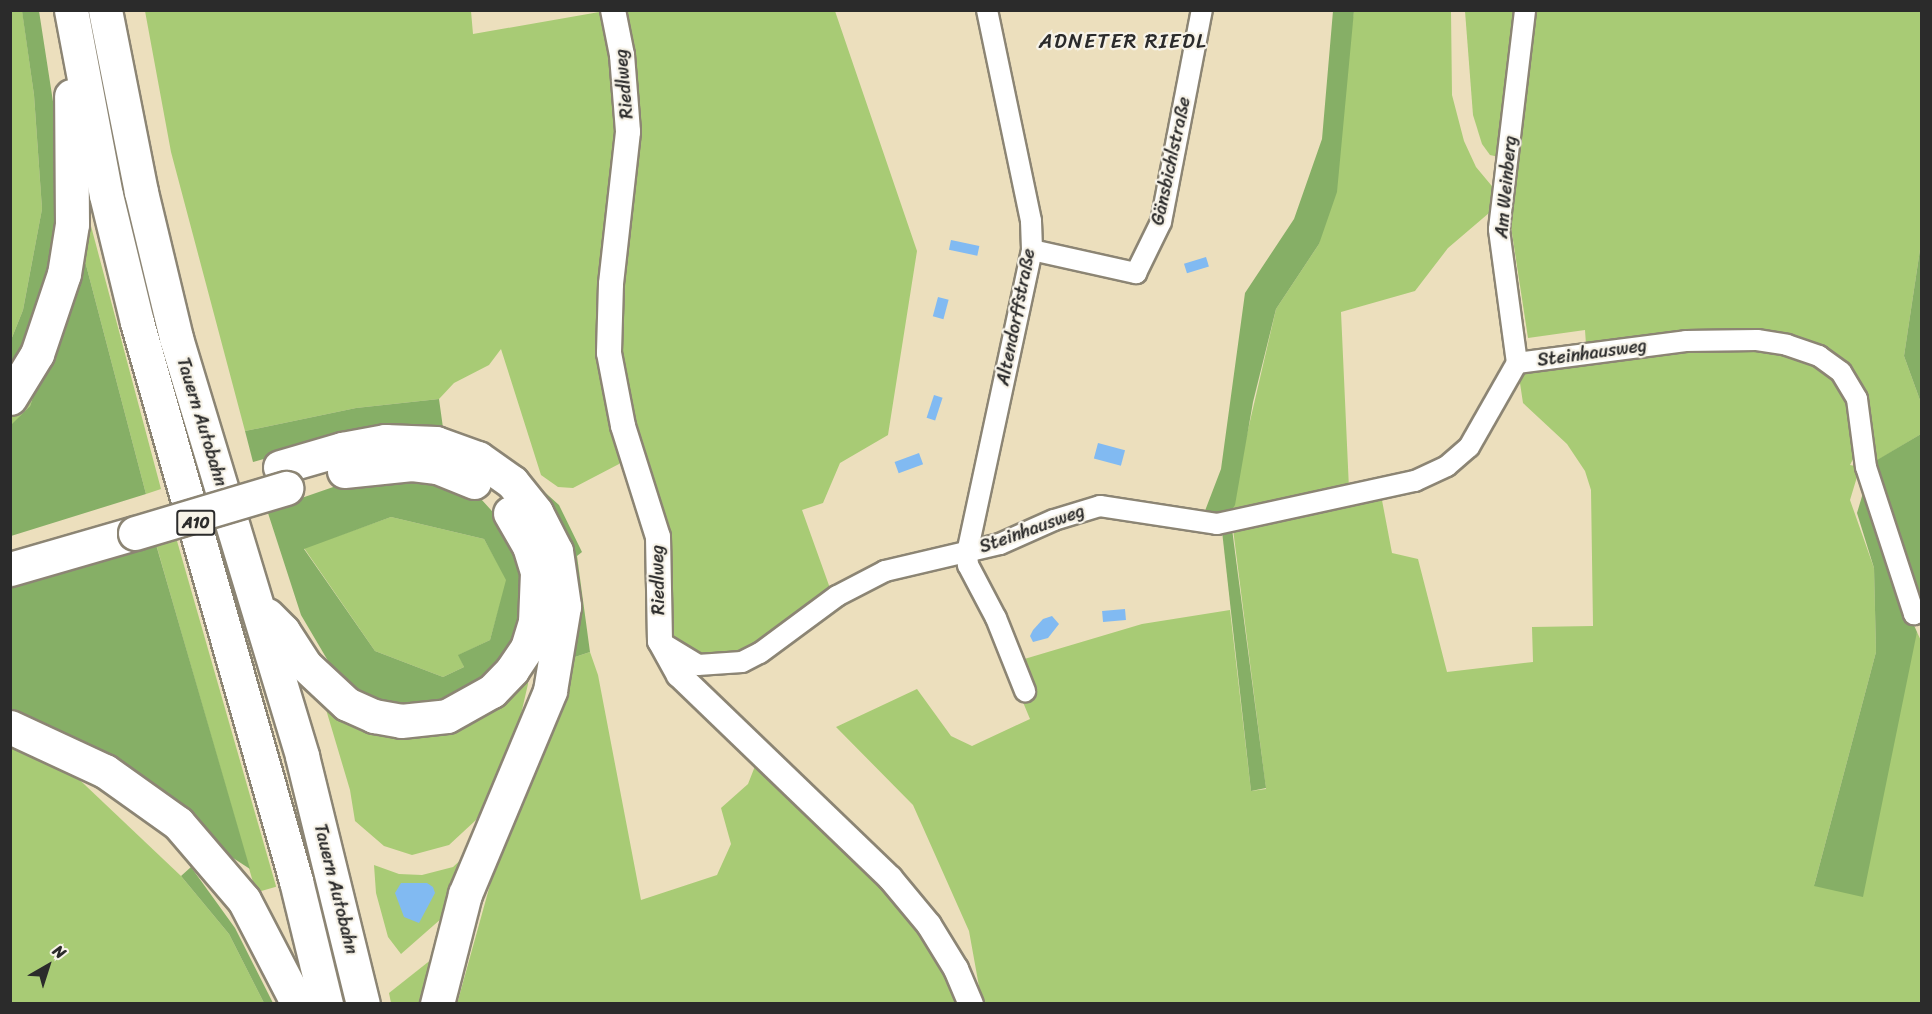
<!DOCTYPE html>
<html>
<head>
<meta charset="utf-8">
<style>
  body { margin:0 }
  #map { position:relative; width:1932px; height:1014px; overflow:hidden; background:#ecdfbd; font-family:Sriracha,sans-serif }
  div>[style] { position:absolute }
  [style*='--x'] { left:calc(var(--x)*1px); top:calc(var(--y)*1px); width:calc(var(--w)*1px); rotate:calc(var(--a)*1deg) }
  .green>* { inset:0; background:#a8cb75; transform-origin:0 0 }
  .forest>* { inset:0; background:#86af66 }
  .water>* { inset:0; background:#81baf2; transform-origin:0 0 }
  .roads { filter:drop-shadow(2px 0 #8c8574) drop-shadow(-2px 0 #8c8574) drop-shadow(0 2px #8c8574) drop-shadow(0 -2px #8c8574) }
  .minor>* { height:20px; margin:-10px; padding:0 10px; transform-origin:10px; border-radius:10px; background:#fff }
  .tertiary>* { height:24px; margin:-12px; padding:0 12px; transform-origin:12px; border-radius:12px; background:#fff }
  .motorway>* { height:33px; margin:-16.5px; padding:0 16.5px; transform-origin:16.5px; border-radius:16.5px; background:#fff }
  .bridges { filter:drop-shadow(2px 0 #8c8574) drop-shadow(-2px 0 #8c8574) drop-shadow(0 2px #8c8574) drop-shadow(0 -2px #8c8574) }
  .motorway-bridge>* { height:33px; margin:-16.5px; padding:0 16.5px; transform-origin:16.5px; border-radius:16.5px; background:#fff }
  span { translate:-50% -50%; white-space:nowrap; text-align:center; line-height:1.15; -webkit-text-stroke:4.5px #f7f3e8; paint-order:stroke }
  .shield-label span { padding:2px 4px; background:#f7f3e8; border:2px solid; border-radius:4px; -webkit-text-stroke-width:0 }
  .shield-label { font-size:16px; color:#2b2b2b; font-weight:700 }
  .street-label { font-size:18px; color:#2b2b2b }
  .quarter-label { font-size:21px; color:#2b2b2b; letter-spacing:1.5px }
  .frame { position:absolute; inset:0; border:12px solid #2b2b2b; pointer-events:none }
  .north { position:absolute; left:18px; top:936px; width:60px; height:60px; -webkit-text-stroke:4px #f7f3e8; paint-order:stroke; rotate:39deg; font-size:16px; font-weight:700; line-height:24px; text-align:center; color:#2b2b2b }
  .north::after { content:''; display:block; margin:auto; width:21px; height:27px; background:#2b2b2b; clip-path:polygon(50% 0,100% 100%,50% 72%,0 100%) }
</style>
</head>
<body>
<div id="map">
  <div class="green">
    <i style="clip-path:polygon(22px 10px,34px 95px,42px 209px,23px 310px,11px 340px,10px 11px)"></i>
    <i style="clip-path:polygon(145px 11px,471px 11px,473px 34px,605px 11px,618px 62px,613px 229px,623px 459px,619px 464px,573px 488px,558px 487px,541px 475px,501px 349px,489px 365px,454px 383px,439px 399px,356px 408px,245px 431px,171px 152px)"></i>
    <i style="clip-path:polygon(620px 11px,835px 11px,917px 251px,888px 435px,840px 463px,823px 503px,802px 510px,831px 591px,762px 645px,737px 655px,707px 659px,674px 644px,664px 626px,614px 350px)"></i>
    <i style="clip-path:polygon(1354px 11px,1451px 11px,1452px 95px,1464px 141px,1476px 167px,1496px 191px,1496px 207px,1448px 248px,1415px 291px,1341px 312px,1349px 489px,1228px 516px,1276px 309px,1319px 244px)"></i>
    <i style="clip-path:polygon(1465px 11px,1521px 11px,1499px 157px,1490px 155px,1482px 144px,1473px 115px)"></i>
    <i style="clip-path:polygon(1530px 11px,1921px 11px,1921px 243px,1904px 356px,1921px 403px,1921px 434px,1873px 463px,1865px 413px,1807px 343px,1586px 345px,1585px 330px,1528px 338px,1511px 227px,1505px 228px)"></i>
    <i style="clip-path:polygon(83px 226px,91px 226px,161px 489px,146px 494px,85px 261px,79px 263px)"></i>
    <i style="clip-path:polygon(1669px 348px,1772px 348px,1829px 369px,1846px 391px,1857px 451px,1850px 465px,1860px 467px,1850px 500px,1874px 568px,1876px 652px,1814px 886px,1917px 632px,1922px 643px,1921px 1003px,982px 1003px,969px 931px,913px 805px,836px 727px,917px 689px,951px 736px,972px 746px,1030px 719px,1020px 695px,1021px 660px,1142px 624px,1230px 610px,1251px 791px,1266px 789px,1233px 529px,1381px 495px,1392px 553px,1418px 559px,1447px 672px,1533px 662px,1532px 627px,1593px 626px,1591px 490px,1585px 471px,1567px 444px,1523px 403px,1518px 370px)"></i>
    <i style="clip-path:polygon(47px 356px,30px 406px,11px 426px,11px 413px)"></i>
    <i style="clip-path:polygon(391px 517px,484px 539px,507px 580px,490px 640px,459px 655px,464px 667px,443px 677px,375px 651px,304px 548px)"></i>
    <i style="left:175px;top:534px;width:367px;height:21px;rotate:74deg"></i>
    <i style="clip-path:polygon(590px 652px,598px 675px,641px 900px,717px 875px,731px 844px,721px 808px,748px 784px,759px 756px,928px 932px,965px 1004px,457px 1004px,493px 874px,561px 701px,572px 658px)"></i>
    <i style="clip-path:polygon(527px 663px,528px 684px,519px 723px,496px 784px,476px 820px,449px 845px,412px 855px,384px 846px,355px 821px,350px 790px,322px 696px,341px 710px)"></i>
    <i style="clip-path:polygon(11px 740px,65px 766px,181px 876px,229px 934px,264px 1003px,11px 1004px)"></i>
    <i style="clip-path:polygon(466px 855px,442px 918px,401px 954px,388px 937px,376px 893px,374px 865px,399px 874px,422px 875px,453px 867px)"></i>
    <i style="clip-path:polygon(437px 955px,426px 1003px,391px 1003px,389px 993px)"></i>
  </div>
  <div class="forest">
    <i style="clip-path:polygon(22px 11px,39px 11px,54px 108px,59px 200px,50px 286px,11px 373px,11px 340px,23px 310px,42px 209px,34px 95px)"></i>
    <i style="clip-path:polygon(1333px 11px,1354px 11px,1337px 192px,1319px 244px,1276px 309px,1253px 402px,1235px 505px,1228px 516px,1203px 516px,1221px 469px,1245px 293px,1294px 219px,1322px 139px)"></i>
    <i style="clip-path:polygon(1921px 243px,1921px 403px,1904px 356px)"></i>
    <i style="clip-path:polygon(85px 261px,146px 494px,11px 536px,10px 426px,30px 406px,79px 263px)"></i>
    <i style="clip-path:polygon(439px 399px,444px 435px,352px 434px,253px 462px,245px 431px,356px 408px)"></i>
    <i style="clip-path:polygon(1921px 434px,1921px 598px,1905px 605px,1917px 632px,1863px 897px,1814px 886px,1876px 652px,1874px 568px,1857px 513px,1872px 463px)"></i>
    <i style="clip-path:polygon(evenodd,411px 474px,446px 481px,481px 499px,511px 532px,525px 569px,526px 615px,509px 655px,487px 682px,439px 705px,381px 706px,344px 688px,301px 615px,267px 510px,339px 485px,411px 474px,391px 517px,484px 539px,506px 580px,490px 640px,458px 655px,464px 667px,443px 677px,375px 651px,304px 549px,391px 517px)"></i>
    <i style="clip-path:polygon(529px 478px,559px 505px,582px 552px,577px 556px,590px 652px,572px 658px,575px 608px)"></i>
    <i style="clip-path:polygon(1232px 529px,1266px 788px,1251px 791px,1222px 531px)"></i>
    <i style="clip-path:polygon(155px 541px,250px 869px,11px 714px,11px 580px)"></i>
    <i style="clip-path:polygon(191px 867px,235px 928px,273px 1003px,264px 1003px,229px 934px,181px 876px)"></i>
  </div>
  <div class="water">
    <i style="left:951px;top:240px;width:29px;height:10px;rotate:12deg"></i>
    <i style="left:1206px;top:257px;width:10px;height:23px;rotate:73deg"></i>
    <i style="left:938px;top:297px;width:11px;height:20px;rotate:15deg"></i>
    <i style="left:934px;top:395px;width:9px;height:24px;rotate:18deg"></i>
    <i style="left:1098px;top:443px;width:28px;height:16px;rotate:15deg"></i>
    <i style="left:919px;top:453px;width:12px;height:26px;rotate:70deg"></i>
    <i style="left:1125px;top:609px;width:11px;height:23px;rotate:85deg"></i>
    <i style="clip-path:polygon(1052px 616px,1059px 624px,1048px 638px,1033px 642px,1030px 636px,1033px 630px,1043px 619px)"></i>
    <i style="clip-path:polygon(401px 883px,427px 883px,433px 887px,435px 893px,419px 923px,404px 917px,395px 893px)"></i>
  </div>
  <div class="roads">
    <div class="minor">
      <i style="--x:987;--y:10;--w:216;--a:78.2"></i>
      <i style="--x:1031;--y:221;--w:29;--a:88"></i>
      <i style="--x:1032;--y:250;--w:309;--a:102.1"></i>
      <i style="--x:967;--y:552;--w:13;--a:86"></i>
      <i style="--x:968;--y:565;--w:60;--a:62.2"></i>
      <i style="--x:996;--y:618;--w:79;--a:68.3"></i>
      <i style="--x:1032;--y:250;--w:107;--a:12.5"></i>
      <i style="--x:1136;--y:273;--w:57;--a:-63.9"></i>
      <i style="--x:1161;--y:222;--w:216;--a:-79.1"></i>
      <i style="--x:1517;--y:363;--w:170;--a:-7.4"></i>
      <i style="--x:1686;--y:341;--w:71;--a:-0.8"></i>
      <i style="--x:1757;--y:340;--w:30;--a:9"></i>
      <i style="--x:1787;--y:345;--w:34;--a:19"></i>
      <i style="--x:1819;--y:356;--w:27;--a:36"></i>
      <i style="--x:1841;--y:372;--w:31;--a:59"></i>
      <i style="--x:1857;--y:399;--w:69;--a:82.5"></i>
      <i style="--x:1866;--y:467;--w:155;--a:71.9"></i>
      <i style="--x:1914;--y:614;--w:9;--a:-21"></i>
      <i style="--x:1517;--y:363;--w:135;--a:-97.7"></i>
      <i style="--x:1499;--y:229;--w:221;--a:-83.2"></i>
      <i style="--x:662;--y:643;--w:42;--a:31.4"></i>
      <i style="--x:698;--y:665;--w:44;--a:-3.9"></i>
      <i style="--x:742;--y:662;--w:20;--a:-27"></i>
      <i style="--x:760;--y:653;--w:96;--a:-36.5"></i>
      <i style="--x:837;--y:596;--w:54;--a:-27.5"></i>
      <i style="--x:885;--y:571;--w:118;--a:-13.2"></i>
      <i style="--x:1000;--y:544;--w:59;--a:-24"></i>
      <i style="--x:1054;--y:520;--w:48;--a:-16.9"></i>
      <i style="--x:1100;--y:506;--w:118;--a:8.7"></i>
      <i style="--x:1217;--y:524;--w:203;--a:-12.3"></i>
      <i style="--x:1415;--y:481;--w:35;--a:-25"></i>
      <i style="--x:1447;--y:466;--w:29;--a:-41"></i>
      <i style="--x:1469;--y:447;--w:97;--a:-60.3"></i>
    </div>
    <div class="tertiary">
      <i style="--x:613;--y:10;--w:46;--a:78.7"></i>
      <i style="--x:622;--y:55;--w:77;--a:85.5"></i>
      <i style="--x:628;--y:132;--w:153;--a:96.4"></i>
      <i style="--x:611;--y:284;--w:69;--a:91.7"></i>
      <i style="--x:609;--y:353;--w:74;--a:79.1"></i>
      <i style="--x:623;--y:426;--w:116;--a:72.5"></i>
      <i style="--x:658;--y:537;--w:104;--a:88.9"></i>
      <i style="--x:660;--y:641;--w:39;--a:61"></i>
      <i style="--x:679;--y:675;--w:293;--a:43.9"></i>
      <i style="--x:890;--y:878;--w:61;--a:50.3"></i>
      <i style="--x:929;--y:925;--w:52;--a:58.5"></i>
      <i style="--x:956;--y:969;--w:38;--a:67"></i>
    </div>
    <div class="motorway">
      <i style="--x:71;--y:10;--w:188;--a:79.3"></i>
      <i style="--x:106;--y:195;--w:131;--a:76.3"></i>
      <i style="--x:137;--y:322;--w:581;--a:74.12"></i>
      <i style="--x:296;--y:881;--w:127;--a:76.3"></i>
      <i style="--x:105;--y:10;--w:186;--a:78.8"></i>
      <i style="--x:141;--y:192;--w:150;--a:76.5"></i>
      <i style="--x:176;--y:338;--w:437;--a:73.2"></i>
      <i style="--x:302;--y:756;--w:255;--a:76.2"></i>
      <i style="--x:10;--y:398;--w:52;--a:-58.5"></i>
      <i style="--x:37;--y:354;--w:84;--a:-71.4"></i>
      <i style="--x:64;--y:274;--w:51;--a:-80.9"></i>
      <i style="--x:72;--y:224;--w:128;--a:-90.4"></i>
      <i style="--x:280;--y:467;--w:65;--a:-16.2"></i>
      <i style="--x:342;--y:449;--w:44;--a:-10.5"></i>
      <i style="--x:385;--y:441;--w:51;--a:2.2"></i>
      <i style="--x:436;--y:443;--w:45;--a:19.7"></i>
      <i style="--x:478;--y:458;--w:42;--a:35.2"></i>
      <i style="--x:512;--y:482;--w:38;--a:51"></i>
      <i style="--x:536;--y:512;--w:44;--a:62.9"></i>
      <i style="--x:556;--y:551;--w:56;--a:81.7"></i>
      <i style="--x:564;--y:606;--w:86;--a:99.4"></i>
      <i style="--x:550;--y:691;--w:220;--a:112.7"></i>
      <i style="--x:465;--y:894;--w:114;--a:104.3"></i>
      <i style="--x:344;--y:471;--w:68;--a:-5.9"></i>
      <i style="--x:412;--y:464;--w:25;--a:7"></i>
      <i style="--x:437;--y:467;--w:40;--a:22"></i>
      <i style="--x:10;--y:569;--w:130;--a:-16.1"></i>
      <i style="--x:267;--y:615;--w:23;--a:45"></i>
      <i style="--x:283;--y:631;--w:40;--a:57.1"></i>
      <i style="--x:305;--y:665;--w:57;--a:42.9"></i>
      <i style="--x:347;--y:704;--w:30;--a:24"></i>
      <i style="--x:374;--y:716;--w:27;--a:10"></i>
      <i style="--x:401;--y:721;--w:46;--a:-6.2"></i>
      <i style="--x:447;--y:716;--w:51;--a:-29.1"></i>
      <i style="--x:492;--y:691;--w:29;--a:-46"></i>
      <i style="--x:512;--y:670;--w:27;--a:-56"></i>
      <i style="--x:527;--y:648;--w:27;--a:-73"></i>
      <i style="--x:535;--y:622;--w:50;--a:-87.7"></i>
      <i style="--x:537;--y:572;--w:27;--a:-107"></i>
      <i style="--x:529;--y:546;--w:38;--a:-120"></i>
      <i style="--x:10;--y:727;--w:105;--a:24.9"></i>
      <i style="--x:105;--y:771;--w:90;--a:35.5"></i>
      <i style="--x:178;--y:823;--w:101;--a:49.4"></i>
      <i style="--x:244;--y:900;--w:117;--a:62.6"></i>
    </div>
  </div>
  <div class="bridges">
    <div class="motorway-bridge">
      <i style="--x:135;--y:533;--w:158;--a:-16.6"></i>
    </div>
  </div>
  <div class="shield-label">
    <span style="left:196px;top:523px">A10</span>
  </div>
  <div class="street-label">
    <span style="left:624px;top:84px;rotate:-95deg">Riedlweg</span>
    <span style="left:1171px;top:161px;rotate:-78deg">Gänsbichlstraße</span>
    <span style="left:1506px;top:187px;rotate:-85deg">Am Weinberg</span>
    <span style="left:1016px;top:317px;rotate:-79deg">Altendorffstraße</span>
    <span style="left:1592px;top:353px;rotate:-8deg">Steinhausweg</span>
    <span style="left:202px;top:422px;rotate:73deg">Tauern Autobahn</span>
    <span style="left:1032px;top:529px;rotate:-20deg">Steinhausweg</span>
    <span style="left:658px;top:580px;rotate:-91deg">Riedlweg</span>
    <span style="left:336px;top:889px;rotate:76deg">Tauern Autobahn</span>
  </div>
  <div class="quarter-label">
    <span style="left:1123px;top:41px">ADNETER RIEDL</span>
  </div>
  <div class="frame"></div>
  <div class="north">N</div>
</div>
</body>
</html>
